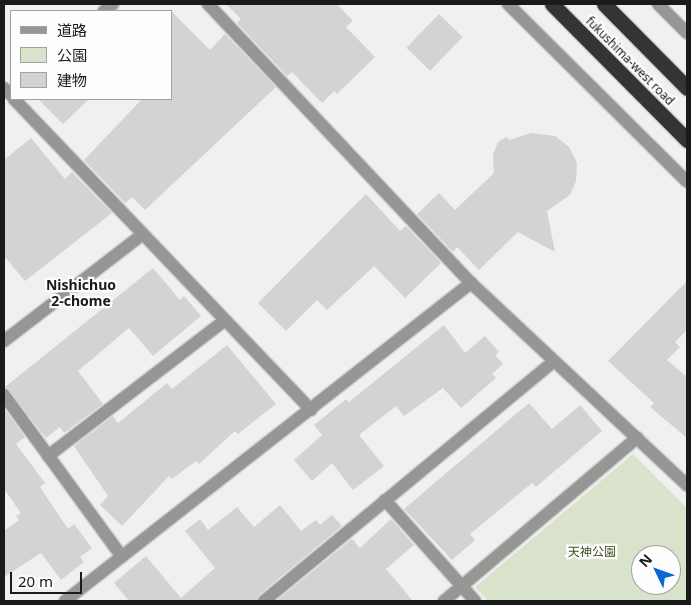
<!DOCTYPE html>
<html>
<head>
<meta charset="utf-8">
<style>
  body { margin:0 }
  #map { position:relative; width:691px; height:605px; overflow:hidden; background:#f0f0f1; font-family:"Noto Sans","Noto Sans JP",sans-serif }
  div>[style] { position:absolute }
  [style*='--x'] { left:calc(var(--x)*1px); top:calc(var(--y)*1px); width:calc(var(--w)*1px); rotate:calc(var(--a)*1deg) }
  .green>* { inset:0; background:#d9e2cb }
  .building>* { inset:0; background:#d4d3d2; transform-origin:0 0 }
  .roads { filter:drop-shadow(1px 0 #cececf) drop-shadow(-1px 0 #cececf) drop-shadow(0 1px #cececf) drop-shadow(0 -1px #cececf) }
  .minor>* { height:12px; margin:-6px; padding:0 6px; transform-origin:6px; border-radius:6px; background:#969695 }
  .highway>* { height:15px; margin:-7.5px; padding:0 7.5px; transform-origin:7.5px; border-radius:7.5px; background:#353434 }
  span { translate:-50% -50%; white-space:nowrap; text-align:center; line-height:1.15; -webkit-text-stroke:4.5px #fdfdfe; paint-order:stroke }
  .street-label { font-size:12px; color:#1a1a1b }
  .park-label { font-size:12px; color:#40521f }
  .neighbourhood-label { font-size:14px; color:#1a1a1b; font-weight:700 }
  .frame { position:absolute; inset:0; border:5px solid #1a1a1b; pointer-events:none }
  .legend { position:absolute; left:10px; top:10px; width:162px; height:90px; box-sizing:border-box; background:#fdfdfe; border:1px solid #a2a2a3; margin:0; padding:6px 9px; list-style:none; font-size:15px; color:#1a1a1b }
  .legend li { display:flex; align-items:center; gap:10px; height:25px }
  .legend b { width:25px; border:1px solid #a2a2a3 }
  .north { position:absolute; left:631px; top:545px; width:50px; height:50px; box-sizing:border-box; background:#fdfdfe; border:1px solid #a2a2a3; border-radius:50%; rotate:312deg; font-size:14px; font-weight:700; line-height:20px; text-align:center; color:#1a1a1b }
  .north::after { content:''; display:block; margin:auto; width:18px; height:22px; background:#0a67d0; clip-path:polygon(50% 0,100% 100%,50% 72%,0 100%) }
  .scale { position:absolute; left:10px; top:572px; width:72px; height:22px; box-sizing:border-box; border:2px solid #1a1a1b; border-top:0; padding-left:6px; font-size:15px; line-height:18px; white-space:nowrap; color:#1a1a1b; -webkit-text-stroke:4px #fdfdfe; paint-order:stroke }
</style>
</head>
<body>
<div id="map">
  <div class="green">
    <i style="clip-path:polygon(evenodd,633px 454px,687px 508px,687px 601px,488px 601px,475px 587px,633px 454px,641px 555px,671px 555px,671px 585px,641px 585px,641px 555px)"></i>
  </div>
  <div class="building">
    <i style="clip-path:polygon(226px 4px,337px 4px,353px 21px,346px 27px,375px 57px,337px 94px,334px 91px,322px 103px,292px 72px,287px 76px,237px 23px,241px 19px)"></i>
    <i style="clip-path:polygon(171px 11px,210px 50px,225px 34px,276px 87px,145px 210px,132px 197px,125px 203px,84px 160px,142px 99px,171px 99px)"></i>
    <i style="left:439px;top:14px;width:33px;height:47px;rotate:44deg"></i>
    <i style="clip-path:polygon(38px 99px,89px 99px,63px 124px)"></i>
    <i style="clip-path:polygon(531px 133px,555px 136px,569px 147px,577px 163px,576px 181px,570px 195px,547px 211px,555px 252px,518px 232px,479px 270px,457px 247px,453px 252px,417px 214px,439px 193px,455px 210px,494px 173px,493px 155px,498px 142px,506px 137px,510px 140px)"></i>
    <i style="clip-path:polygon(31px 138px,65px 179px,72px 172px,112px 213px,25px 281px,4px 256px,4px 160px)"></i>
    <i style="clip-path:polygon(366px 194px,400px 231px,406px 226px,441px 263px,405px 298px,374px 266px,327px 310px,317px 300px,286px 331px,258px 303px)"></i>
    <i style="clip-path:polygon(153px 268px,180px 300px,184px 296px,201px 316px,153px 356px,129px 328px,78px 371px,103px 404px,64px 433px,60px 427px,46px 438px,5px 387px)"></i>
    <i style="clip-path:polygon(687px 281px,687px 330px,675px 342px,680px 347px,667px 360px,687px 377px,687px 438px,650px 407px,654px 403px,608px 361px)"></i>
    <i style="clip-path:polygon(444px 325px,465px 353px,485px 336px,499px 352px,495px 355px,503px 364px,492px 374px,496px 378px,461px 408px,443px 388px,404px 416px,396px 406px,359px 435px,384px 466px,353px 490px,332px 463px,312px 481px,294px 460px,322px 435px,314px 425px,346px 399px,349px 402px)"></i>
    <i style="clip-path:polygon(227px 345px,276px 404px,238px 434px,235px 431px,199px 464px,196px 461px,172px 479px,169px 476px,122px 526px,100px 505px,108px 496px,74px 446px,113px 416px,118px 423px,167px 383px,172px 389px)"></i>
    <i style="clip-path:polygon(529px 403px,552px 429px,580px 405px,602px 431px,536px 487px,532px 483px,470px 534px,475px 540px,452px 560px,404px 509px)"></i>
    <i style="clip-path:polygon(4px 408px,25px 437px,16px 444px,45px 483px,40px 487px,68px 529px,74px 524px,92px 548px,80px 557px,84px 562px,61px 580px,41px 553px,4px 577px,4px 531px,19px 520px,16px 516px,21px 513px,4px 489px)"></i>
    <i style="clip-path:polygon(280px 505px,301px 531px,316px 520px,320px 525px,332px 515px,342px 526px,259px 595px,256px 601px,129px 601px,114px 583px,146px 556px,181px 598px,215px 568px,185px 531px,200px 519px,208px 530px,237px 507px,254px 527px)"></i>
    <i style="clip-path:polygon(391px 519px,414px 545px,386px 569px,413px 601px,276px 601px,352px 539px,360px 548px)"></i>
  </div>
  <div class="roads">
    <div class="minor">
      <i style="--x:208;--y:4;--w:383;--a:46.7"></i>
      <i style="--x:471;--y:283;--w:296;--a:43.1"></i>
      <i style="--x:508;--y:4;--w:252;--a:44.8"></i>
      <i style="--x:658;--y:4;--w:41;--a:45"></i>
      <i style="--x:104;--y:11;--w:11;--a:-38"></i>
      <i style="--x:4;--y:88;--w:10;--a:45"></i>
      <i style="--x:14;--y:99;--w:430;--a:46.3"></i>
      <i style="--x:4;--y:341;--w:175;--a:-37.6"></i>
      <i style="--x:4;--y:395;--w:200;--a:53.9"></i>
      <i style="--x:48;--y:456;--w:223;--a:-37.5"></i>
      <i style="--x:385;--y:500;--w:135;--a:48.3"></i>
      <i style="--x:65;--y:601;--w:516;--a:-38.07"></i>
      <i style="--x:264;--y:601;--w:376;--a:-39.6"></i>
      <i style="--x:444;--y:601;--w:253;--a:-40.2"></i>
    </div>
    <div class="highway">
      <i style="--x:552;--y:4;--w:192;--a:45.2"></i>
      <i style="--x:604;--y:4;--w:118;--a:45.3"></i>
    </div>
  </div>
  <div class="street-label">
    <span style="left:630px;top:61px;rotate:45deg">fukushima-west road</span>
  </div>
  <div class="park-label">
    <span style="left:592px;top:552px">天神公園</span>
  </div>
  <div class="neighbourhood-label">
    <span style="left:81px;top:293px">Nishichuo<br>2-chome</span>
  </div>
  <div class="frame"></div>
  <ul class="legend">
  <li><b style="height:6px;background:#969695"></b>道路</li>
  <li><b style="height:14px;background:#d9e2cb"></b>公園</li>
  <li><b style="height:14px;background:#d4d3d2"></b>建物</li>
  </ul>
  <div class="north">N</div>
  <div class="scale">20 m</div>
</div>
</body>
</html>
